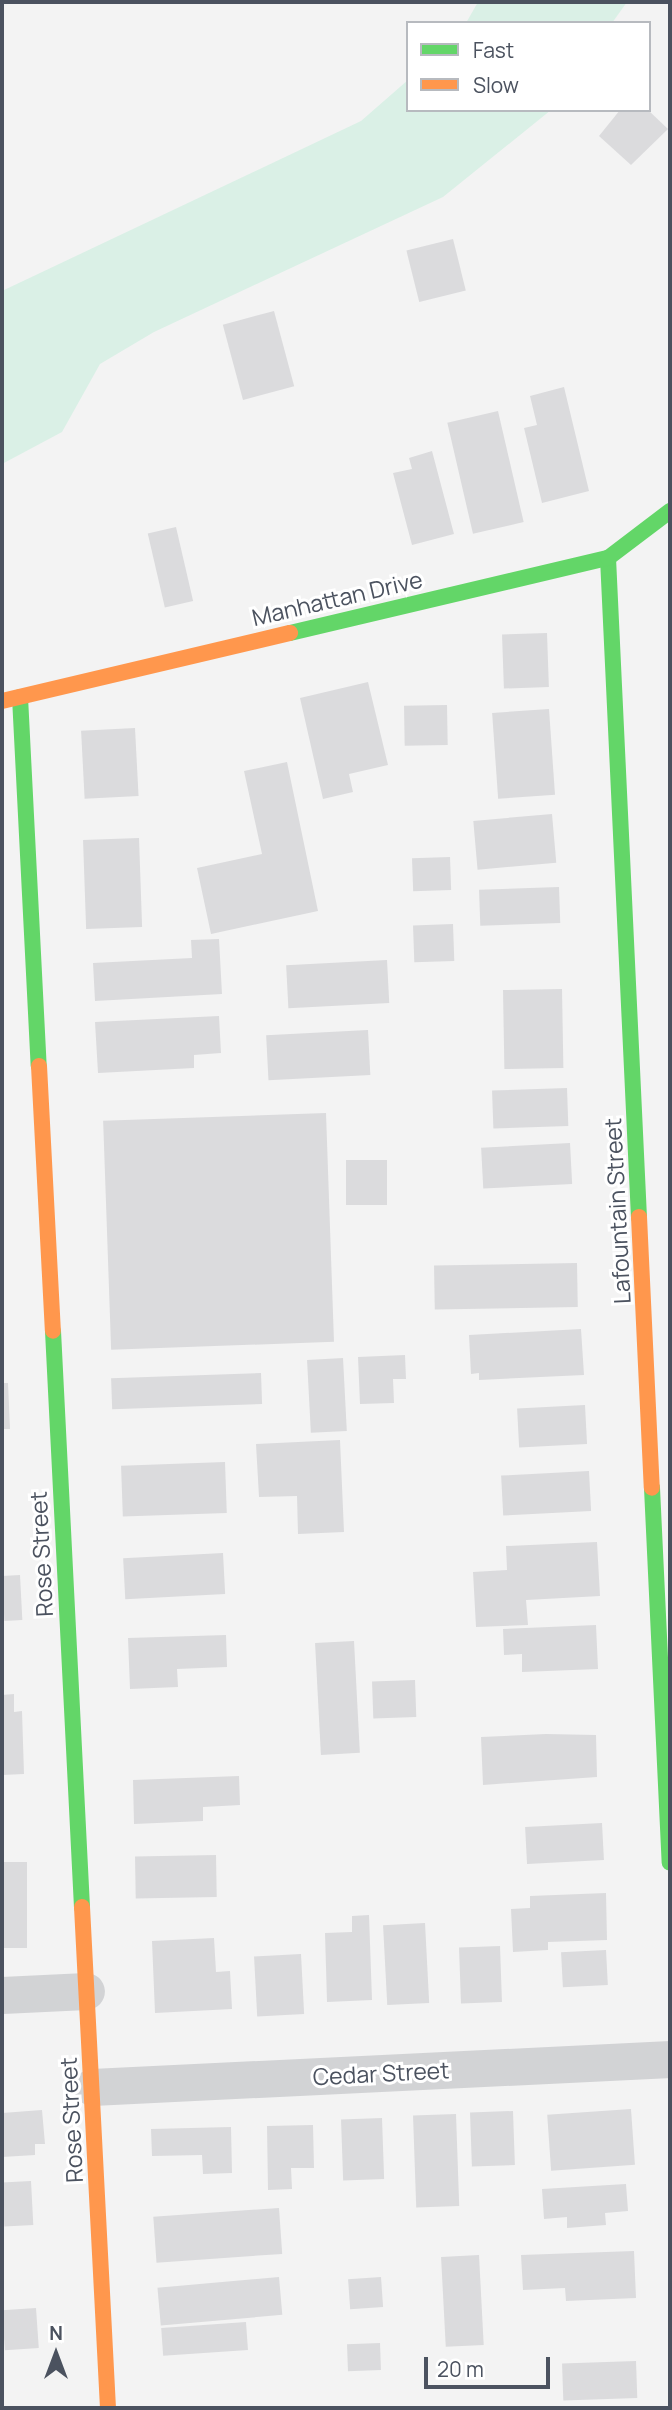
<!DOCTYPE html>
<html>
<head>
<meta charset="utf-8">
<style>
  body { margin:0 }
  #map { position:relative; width:672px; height:2410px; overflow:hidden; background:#f3f3f3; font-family:Manrope,sans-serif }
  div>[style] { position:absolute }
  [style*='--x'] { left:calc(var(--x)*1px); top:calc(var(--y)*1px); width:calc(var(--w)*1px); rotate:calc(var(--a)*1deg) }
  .green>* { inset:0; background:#daf0e6 }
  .building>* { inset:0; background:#dbdbdd; transform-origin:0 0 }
  .street>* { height:37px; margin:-18.5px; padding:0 18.5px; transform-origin:18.5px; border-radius:18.5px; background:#d2d3d5 }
  .fast>* { height:16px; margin:-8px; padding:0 8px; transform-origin:8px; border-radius:8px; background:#63d668 }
  .slow>* { height:16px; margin:-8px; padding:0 8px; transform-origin:8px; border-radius:8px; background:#ff974d }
  span { translate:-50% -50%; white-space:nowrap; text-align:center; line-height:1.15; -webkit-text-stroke:6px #fff; paint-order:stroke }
  .street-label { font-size:23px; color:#4b525f }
  .frame { position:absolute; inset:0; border:4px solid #4b525f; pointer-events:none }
  .legend { position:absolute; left:406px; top:21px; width:245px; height:91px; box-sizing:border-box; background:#fff; border:2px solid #b7babf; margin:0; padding:9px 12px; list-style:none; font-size:21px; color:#4b525f }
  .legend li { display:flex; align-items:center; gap:14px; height:35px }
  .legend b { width:35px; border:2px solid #b7babf }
  .north { position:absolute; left:21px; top:2319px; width:70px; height:70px; -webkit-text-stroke:5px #fff; paint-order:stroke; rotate:0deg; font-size:19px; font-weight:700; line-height:28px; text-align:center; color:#4b525f }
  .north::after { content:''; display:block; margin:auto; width:24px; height:32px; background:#4b525f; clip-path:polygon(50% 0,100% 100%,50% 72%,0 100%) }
  .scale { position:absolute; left:424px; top:2357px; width:126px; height:32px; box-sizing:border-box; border:4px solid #4b525f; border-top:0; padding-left:9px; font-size:21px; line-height:24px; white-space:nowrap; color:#4b525f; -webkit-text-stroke:5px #fff; paint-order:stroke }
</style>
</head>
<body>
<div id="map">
  <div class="green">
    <i style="clip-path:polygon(478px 2px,627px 2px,612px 23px,466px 23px)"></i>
    <i style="clip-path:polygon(408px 80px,408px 110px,551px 110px,443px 197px,154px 332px,100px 364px,62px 432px,2px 464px,2px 291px,361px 121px)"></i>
  </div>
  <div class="building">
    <i style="clip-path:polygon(620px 110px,648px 110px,668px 129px,631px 165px,599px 136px)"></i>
    <i style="left:453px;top:239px;width:53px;height:48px;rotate:76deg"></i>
    <i style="left:274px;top:311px;width:78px;height:53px;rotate:75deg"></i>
    <i style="clip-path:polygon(564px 387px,589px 491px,542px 503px,524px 428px,537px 425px,530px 396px)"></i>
    <i style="left:498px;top:411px;width:114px;height:52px;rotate:77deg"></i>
    <i style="clip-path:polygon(432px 451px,454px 534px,412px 545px,393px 473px,412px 469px,409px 458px)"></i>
    <i style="left:176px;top:527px;width:76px;height:29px;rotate:77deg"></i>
    <i style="left:547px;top:633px;width:54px;height:45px;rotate:88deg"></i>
    <i style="clip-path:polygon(368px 682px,388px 765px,349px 774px,353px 792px,323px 799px,300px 698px)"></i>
    <i style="left:447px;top:705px;width:40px;height:43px;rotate:89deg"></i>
    <i style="left:549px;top:709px;width:86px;height:57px;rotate:86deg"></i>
    <i style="left:135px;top:728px;width:68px;height:54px;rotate:87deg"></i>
    <i style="clip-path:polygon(287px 762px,318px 911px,211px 934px,197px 868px,262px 854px,244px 771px)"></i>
    <i style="left:552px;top:814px;width:49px;height:79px;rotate:85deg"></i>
    <i style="left:139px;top:838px;width:89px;height:56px;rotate:88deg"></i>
    <i style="left:450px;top:857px;width:33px;height:38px;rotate:88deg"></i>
    <i style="left:559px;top:887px;width:36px;height:80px;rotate:88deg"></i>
    <i style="left:453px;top:924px;width:37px;height:40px;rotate:88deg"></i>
    <i style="clip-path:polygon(219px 939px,222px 994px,95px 1001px,93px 963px,192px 958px,191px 940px)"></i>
    <i style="left:387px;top:960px;width:43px;height:101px;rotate:87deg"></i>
    <i style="left:562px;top:989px;width:79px;height:59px;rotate:89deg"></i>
    <i style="clip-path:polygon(219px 1016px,221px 1053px,194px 1055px,194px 1068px,98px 1073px,95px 1022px)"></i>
    <i style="left:368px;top:1030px;width:45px;height:102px;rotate:87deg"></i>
    <i style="left:567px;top:1088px;width:38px;height:75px;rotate:88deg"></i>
    <i style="left:326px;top:1113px;width:229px;height:223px;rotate:88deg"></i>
    <i style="left:570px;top:1143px;width:41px;height:89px;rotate:87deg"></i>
    <i style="left:346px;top:1160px;width:41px;height:45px"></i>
    <i style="left:577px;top:1263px;width:44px;height:143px;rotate:89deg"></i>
    <i style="clip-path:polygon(581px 1329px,584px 1375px,479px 1380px,479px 1373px,471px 1374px,469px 1335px)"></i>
    <i style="clip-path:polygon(405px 1355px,406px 1379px,393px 1379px,394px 1403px,360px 1404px,358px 1357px)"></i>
    <i style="left:343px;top:1358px;width:73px;height:36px;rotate:87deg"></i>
    <i style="left:261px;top:1373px;width:31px;height:150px;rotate:88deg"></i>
    <i style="clip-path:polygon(2px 1383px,8px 1383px,10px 1429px,2px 1429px)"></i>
    <i style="left:585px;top:1405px;width:39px;height:68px;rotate:87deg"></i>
    <i style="clip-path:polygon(340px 1440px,344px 1532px,298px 1534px,297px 1496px,259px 1497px,256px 1444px)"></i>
    <i style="left:225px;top:1462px;width:51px;height:104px;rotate:88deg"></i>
    <i style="left:589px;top:1471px;width:40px;height:88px;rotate:87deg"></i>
    <i style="clip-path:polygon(597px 1542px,600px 1596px,526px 1600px,528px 1625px,476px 1627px,473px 1572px,507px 1570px,506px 1546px)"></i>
    <i style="left:223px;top:1553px;width:41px;height:100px;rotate:87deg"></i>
    <i style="left:20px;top:1575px;width:45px;height:18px;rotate:87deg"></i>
    <i style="clip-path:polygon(596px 1625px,598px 1669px,522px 1672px,522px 1654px,504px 1655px,503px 1629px)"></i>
    <i style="clip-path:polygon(226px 1635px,227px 1667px,177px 1669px,178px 1687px,130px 1689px,128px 1638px)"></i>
    <i style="left:354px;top:1641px;width:112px;height:39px;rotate:87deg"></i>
    <i style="left:415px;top:1680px;width:37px;height:43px;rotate:88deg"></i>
    <i style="clip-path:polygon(14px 1694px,14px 1712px,22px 1711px,24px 1774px,2px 1775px,2px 1695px)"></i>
    <i style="clip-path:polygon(546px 1734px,596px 1735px,597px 1777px,483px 1785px,481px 1737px)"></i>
    <i style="clip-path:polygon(239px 1776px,240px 1805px,203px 1807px,203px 1821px,134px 1824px,133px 1780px)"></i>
    <i style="left:602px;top:1823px;width:37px;height:77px;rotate:87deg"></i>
    <i style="left:216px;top:1855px;width:42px;height:81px;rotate:89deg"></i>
    <i style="left:2px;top:1862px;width:25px;height:86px"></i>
    <i style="clip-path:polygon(606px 1893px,607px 1940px,548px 1942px,548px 1950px,513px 1952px,511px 1909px,530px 1908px,530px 1896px)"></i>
    <i style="clip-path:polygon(369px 1915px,372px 2000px,327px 2002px,325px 1933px,352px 1932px,352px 1916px)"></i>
    <i style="left:425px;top:1923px;width:80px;height:42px;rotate:87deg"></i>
    <i style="clip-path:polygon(214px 1938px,216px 1972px,230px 1971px,232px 2009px,155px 2013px,152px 1941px)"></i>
    <i style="left:500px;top:1946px;width:56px;height:41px;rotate:88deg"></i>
    <i style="left:606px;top:1950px;width:35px;height:45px;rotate:87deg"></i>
    <i style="left:301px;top:1954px;width:60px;height:47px;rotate:87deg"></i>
    <i style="left:631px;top:2109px;width:56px;height:84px;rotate:86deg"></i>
    <i style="clip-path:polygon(42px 2110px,45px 2144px,35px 2144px,35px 2155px,2px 2157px,2px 2113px)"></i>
    <i style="left:513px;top:2111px;width:54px;height:43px;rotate:88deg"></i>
    <i style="left:456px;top:2114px;width:92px;height:43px;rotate:88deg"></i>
    <i style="left:382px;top:2118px;width:61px;height:41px;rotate:88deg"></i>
    <i style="clip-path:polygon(313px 2125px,314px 2168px,291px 2168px,292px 2189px,268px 2190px,267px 2126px)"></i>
    <i style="clip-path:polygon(231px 2127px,232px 2173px,203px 2174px,202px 2155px,152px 2156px,151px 2129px)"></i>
    <i style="left:31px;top:2181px;width:44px;height:29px;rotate:87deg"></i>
    <i style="clip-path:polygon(626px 2184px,628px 2211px,605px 2213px,606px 2225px,567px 2228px,567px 2217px,544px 2219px,542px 2189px)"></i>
    <i style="left:279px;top:2208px;width:46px;height:126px;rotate:86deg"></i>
    <i style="clip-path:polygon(634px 2251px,636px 2298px,566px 2301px,565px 2288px,523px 2290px,521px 2255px)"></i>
    <i style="left:479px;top:2255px;width:90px;height:38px;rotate:87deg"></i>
    <i style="left:279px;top:2277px;width:38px;height:122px;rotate:85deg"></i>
    <i style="left:381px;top:2277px;width:30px;height:33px;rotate:86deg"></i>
    <i style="left:36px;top:2308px;width:40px;height:34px;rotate:86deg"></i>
    <i style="left:246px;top:2322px;width:28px;height:85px;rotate:86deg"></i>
    <i style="left:380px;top:2343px;width:27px;height:33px;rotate:88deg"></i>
    <i style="left:636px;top:2361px;width:37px;height:74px;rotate:88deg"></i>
  </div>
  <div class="street">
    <i style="--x:2;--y:1995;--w:84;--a:-2.7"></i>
    <i style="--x:92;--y:2087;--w:579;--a:-2.77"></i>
  </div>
  <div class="fast">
    <i style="--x:608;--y:558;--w:660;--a:87.31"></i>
    <i style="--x:290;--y:633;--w:327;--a:-13.3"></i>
    <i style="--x:608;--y:558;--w:78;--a:-37.2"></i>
    <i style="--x:20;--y:697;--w:369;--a:87.1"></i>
    <i style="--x:53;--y:1331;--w:577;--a:87.12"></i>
    <i style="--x:652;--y:1488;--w:375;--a:87.3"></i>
  </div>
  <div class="slow">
    <i style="--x:2;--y:701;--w:296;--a:-13.3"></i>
    <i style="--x:39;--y:1066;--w:265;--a:87"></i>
    <i style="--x:639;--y:1217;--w:271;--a:87.3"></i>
    <i style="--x:82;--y:1907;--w:502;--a:87.03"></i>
  </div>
  <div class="street-label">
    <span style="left:337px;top:598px;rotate:-13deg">Manhattan Drive</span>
    <span style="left:617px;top:1211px;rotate:-93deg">Lafountain Street</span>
    <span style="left:41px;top:1554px;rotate:-93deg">Rose Street</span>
    <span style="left:381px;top:2073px;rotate:-3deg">Cedar Street</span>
    <span style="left:71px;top:2120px;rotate:-93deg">Rose Street</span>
  </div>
  <div class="frame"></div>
  <ul class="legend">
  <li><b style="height:9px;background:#63d668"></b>Fast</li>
  <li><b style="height:9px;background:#ff974d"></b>Slow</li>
  </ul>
  <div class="north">N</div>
  <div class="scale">20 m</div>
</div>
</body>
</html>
